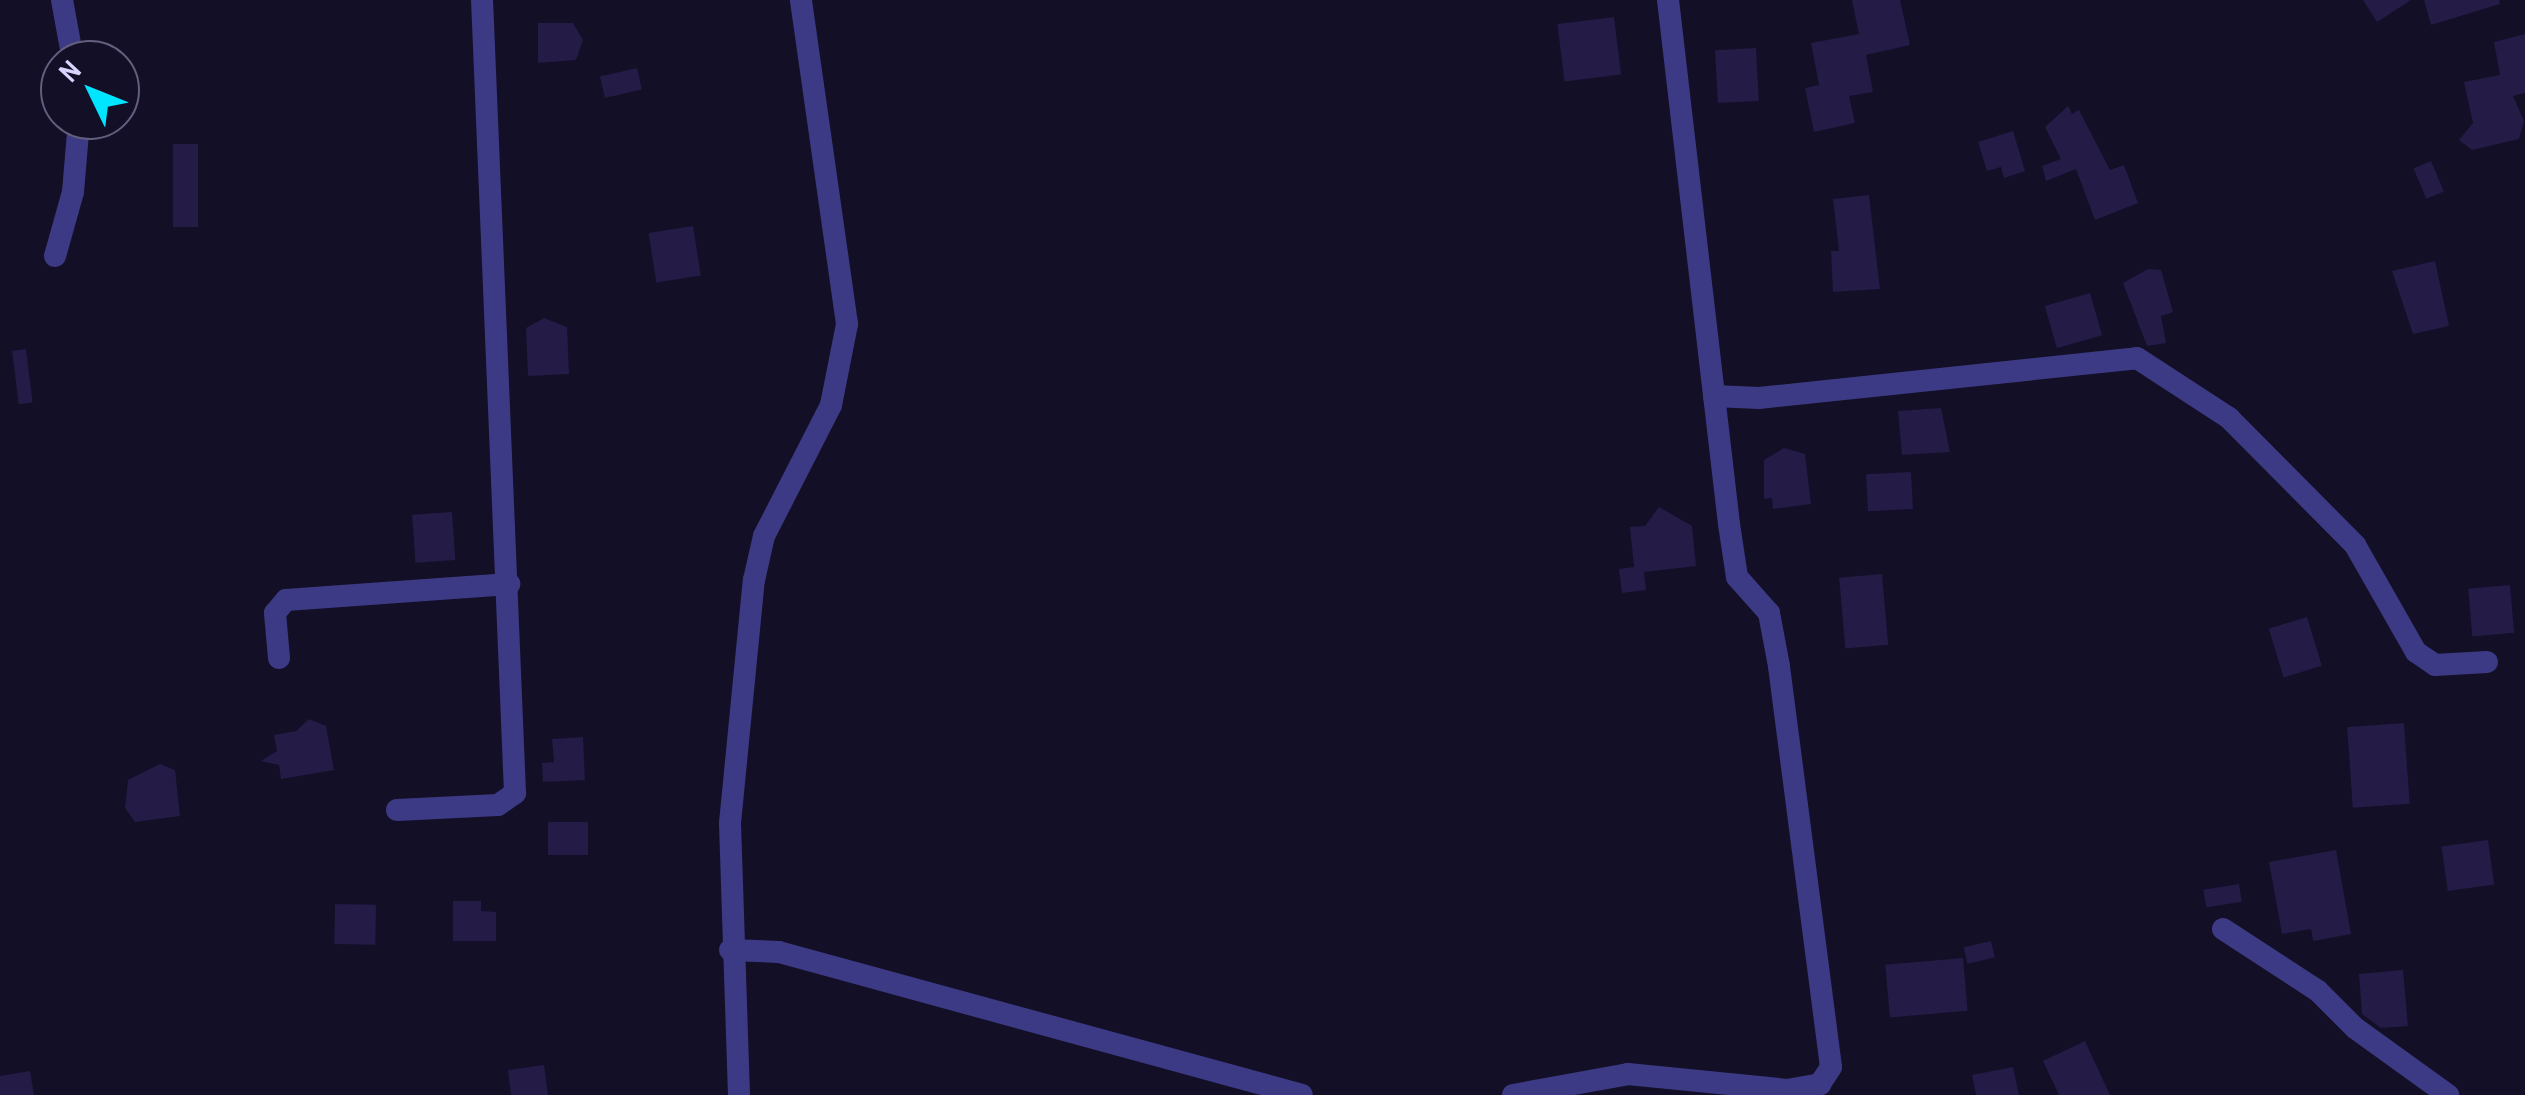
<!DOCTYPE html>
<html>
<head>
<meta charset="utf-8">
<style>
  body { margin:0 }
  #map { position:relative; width:2525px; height:1095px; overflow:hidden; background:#130f26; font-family:"Archivo Narrow",sans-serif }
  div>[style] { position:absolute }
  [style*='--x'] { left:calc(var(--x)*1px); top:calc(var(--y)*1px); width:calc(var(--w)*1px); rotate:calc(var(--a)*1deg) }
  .building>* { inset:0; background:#241b47; transform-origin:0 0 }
  .minor>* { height:22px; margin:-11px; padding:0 11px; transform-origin:11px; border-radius:11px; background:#3d3a85 }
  span { translate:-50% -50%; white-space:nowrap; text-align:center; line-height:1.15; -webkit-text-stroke:10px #130f26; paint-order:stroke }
  .north { position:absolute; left:40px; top:40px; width:100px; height:100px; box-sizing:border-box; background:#130f26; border:2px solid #625e7d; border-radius:50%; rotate:313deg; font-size:28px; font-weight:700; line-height:40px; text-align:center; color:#d9d4ff }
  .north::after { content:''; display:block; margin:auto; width:35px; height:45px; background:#00e5ff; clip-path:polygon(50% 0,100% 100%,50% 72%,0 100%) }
</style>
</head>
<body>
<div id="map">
  <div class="building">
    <i style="clip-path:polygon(1852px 0,1900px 0,1910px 45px,1866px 55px,1873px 92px,1849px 96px,1855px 123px,1814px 132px,1805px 88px,1819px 85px,1811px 43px,1859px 34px)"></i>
    <i style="clip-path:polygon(2363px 0,2411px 0,2377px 22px)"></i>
    <i style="clip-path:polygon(2424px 0,2499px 0,2500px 4px,2431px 25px)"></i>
    <i style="left:1614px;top:17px;width:58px;height:57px;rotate:83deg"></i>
    <i style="clip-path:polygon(538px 23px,573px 23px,583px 40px,576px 60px,538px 63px)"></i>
    <i style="clip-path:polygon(2525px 34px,2525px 93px,2513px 96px,2524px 121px,2519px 139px,2472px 150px,2459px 140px,2473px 123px,2464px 82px,2500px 75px,2494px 42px)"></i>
    <i style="left:1756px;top:48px;width:53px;height:41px;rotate:87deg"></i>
    <i style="left:637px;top:68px;width:22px;height:38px;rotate:77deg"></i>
    <i style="clip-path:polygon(2068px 106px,2072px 114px,2079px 110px,2110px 170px,2124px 165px,2138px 203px,2095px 220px,2076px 169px,2046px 181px,2042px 166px,2061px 159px,2045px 127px)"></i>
    <i style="clip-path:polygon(2013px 131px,2025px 171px,2004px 178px,2001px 167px,1987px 171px,1978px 142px)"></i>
    <i style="left:173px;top:144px;width:25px;height:83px"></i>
    <i style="left:2431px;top:161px;width:33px;height:19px;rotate:67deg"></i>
    <i style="clip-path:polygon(1869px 195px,1880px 289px,1833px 292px,1831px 251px,1839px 251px,1833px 199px)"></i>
    <i style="left:693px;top:226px;width:50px;height:45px;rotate:81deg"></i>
    <i style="clip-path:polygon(2435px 261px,2449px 326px,2413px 334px,2392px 271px)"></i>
    <i style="clip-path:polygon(2148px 269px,2161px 270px,2173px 312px,2161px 316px,2166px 343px,2147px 346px,2123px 283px)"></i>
    <i style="left:2090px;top:293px;width:44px;height:47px;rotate:74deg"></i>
    <i style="clip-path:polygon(544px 318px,567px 327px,569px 374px,528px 376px,526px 328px)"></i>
    <i style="left:26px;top:349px;width:54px;height:14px;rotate:83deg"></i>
    <i style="clip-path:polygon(1941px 408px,1950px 452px,1902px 455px,1898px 411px)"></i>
    <i style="clip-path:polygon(1784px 448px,1805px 454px,1811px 504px,1773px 509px,1772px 498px,1764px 499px,1764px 460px)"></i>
    <i style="left:1911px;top:472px;width:37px;height:45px;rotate:87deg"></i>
    <i style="clip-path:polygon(1659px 507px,1692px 526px,1696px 566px,1644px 572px,1646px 590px,1622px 593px,1619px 569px,1634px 567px,1630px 527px,1645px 526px)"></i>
    <i style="left:452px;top:512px;width:48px;height:40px;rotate:86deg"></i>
    <i style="left:1882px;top:574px;width:71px;height:43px;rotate:85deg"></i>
    <i style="left:2510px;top:585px;width:48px;height:42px;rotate:85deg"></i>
    <i style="left:2307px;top:617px;width:51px;height:40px;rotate:73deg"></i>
    <i style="clip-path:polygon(309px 719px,326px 726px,334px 770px,281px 779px,279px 765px,261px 761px,277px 751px,274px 735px,296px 731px)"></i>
    <i style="left:2404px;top:723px;width:81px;height:57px;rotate:86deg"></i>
    <i style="clip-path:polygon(583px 737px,585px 780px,543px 782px,542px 763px,554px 762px,552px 739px)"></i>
    <i style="clip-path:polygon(160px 764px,175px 770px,180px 816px,135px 822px,125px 808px,128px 780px)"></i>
    <i style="left:588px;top:822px;width:33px;height:40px;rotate:90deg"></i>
    <i style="left:2488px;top:840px;width:45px;height:47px;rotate:82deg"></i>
    <i style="clip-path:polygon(2336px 850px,2351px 934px,2313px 941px,2311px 929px,2282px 934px,2269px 862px)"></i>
    <i style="left:2239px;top:884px;width:18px;height:36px;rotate:81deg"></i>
    <i style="clip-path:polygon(453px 901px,481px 901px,481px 911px,496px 912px,496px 941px,453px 941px)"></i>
    <i style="left:335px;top:904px;width:41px;height:40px;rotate:1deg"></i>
    <i style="left:1991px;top:941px;width:17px;height:28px;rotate:77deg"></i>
    <i style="left:1963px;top:958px;width:53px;height:78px;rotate:85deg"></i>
    <i style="clip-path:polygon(2403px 970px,2408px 1026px,2381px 1028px,2362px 1014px,2359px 974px)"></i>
    <i style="clip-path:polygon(2085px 1041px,2110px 1095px,2059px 1095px,2043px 1061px)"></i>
    <i style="clip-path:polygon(544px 1065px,548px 1095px,511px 1095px,508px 1070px)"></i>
    <i style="clip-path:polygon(2013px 1067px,2019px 1095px,1976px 1095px,1972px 1075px)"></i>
    <i style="clip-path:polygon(30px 1071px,34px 1095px,0 1095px,0 1076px)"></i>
  </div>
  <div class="minor">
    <i style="--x:62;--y:0;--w:61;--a:79.6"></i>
    <i style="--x:55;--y:256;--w:66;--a:-74.3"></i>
    <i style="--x:73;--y:192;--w:72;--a:-85.2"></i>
    <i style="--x:1714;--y:396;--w:45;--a:2.5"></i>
    <i style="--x:1759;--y:398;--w:380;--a:-6"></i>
    <i style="--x:2137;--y:358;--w:110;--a:33.1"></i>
    <i style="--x:2229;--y:418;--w:179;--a:45.2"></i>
    <i style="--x:2355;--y:545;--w:123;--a:60.3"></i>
    <i style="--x:2416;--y:652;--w:23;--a:34"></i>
    <i style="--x:2435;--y:665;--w:52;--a:-3.3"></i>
    <i style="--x:279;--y:658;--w:45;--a:-95.1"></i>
    <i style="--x:275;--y:613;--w:17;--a:-50"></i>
    <i style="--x:286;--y:600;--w:224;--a:-4.1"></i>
    <i style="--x:397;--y:810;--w:101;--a:-2.8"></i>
    <i style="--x:498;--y:805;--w:21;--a:-35"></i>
    <i style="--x:515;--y:793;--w:794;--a:-92.38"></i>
    <i style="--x:2223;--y:929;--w:113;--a:33.1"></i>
    <i style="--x:2318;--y:991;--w:52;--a:45"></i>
    <i style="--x:2355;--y:1028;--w:115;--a:35.8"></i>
    <i style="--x:730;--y:950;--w:49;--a:2.3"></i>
    <i style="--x:779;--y:952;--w:542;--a:15.29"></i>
    <i style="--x:739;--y:1095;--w:272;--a:-91.9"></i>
    <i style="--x:730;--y:823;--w:244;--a:-84.4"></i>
    <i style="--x:754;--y:580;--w:45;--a:-77.2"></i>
    <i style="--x:764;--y:536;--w:147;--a:-62.9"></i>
    <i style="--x:831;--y:405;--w:83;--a:-78.8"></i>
    <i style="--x:847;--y:324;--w:327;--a:-98.1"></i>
    <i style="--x:1513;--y:1095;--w:117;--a:-10.3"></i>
    <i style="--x:1628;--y:1074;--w:160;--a:5.7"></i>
    <i style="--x:1787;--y:1090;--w:34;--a:-10"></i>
    <i style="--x:1820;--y:1084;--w:20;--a:-57"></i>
    <i style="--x:1831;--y:1067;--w:404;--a:-97.4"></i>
    <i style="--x:1779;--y:666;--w:54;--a:-100.7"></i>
    <i style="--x:1769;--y:613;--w:48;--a:-131.6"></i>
    <i style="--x:1737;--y:577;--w:54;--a:-98.6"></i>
    <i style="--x:1729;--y:524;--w:528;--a:-96.64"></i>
  </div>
  <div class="north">N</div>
</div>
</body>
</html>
